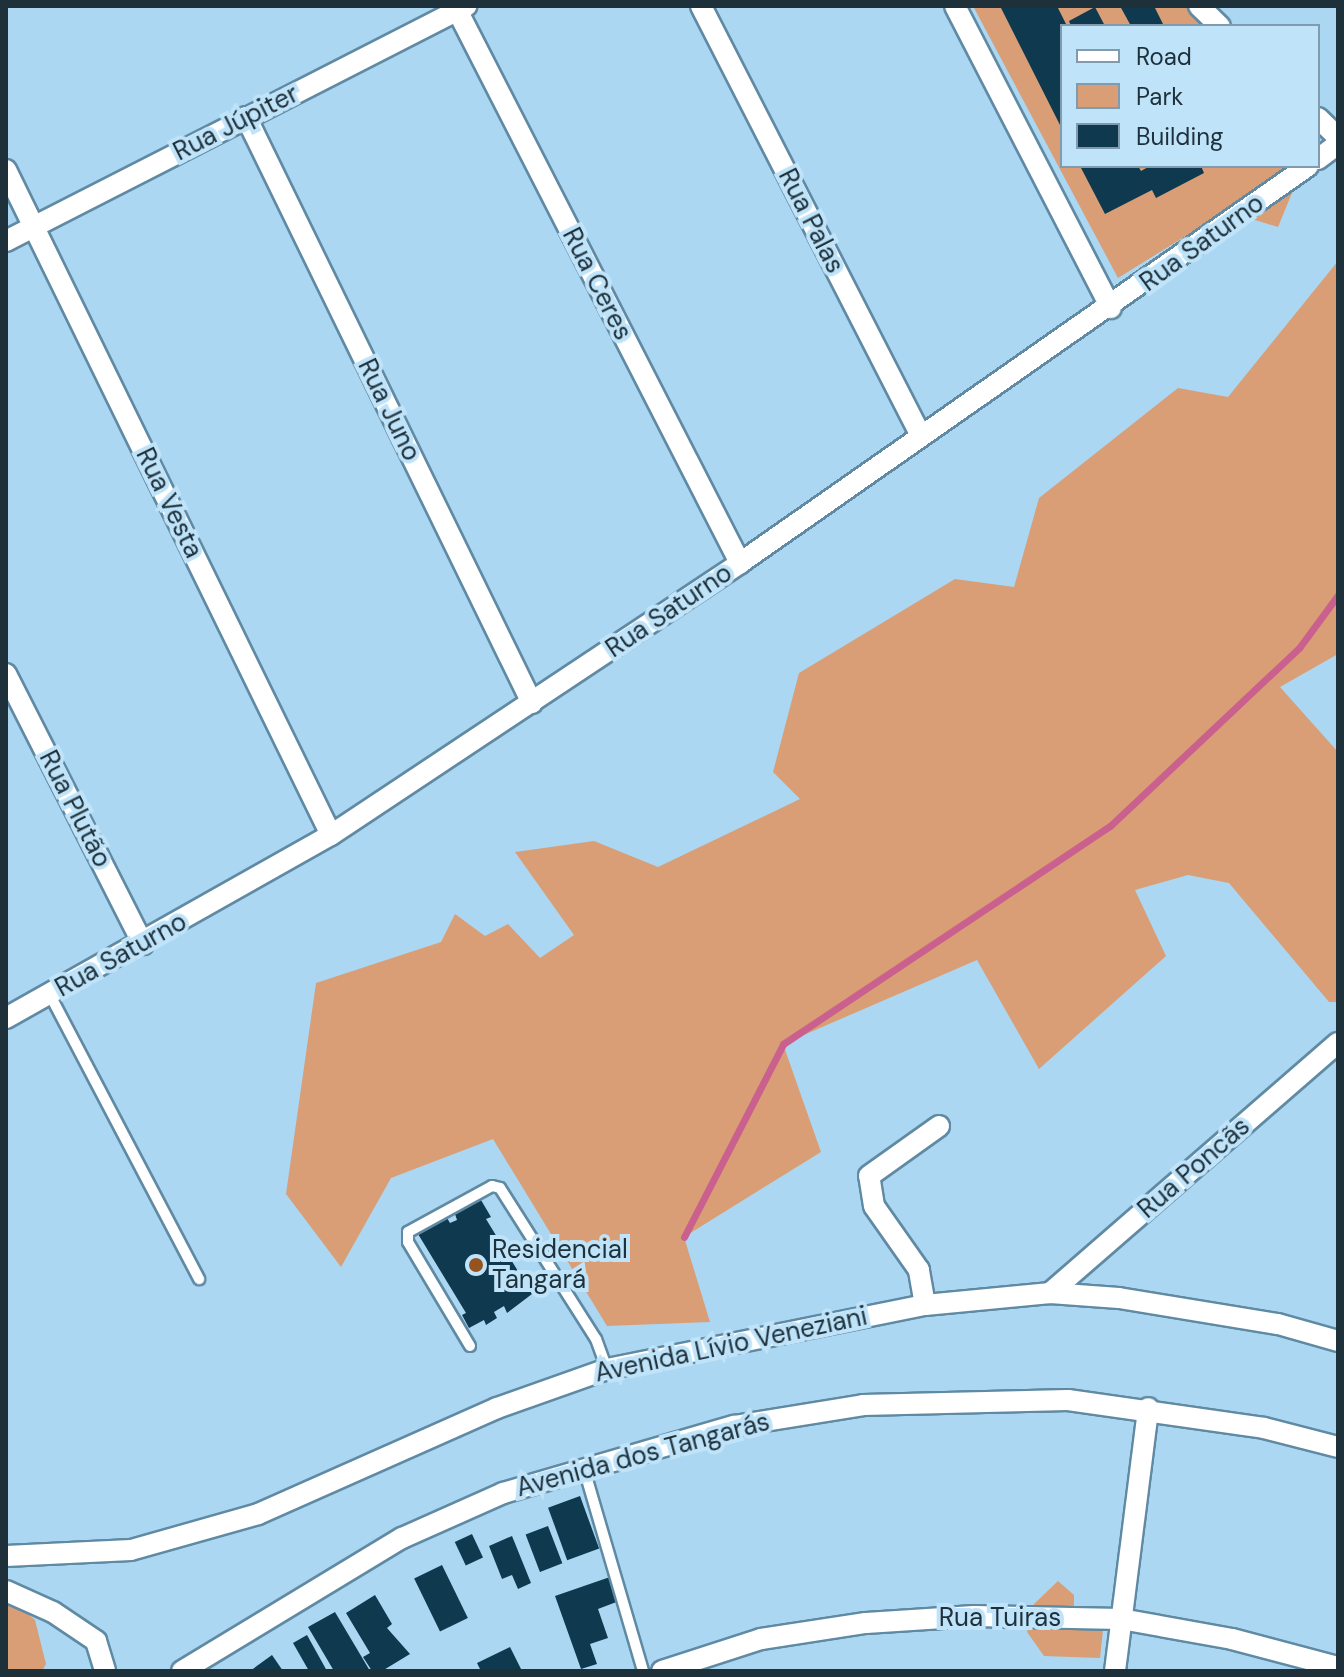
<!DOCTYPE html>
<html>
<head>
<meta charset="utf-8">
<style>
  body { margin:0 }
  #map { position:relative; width:1344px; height:1677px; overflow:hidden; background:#abd7f2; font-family:"DM Sans",sans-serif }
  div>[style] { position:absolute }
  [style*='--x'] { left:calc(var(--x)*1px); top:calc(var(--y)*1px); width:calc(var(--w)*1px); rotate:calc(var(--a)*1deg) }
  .green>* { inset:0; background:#d99e76 }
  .stream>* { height:7px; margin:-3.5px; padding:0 3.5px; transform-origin:3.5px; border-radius:3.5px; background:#ca608e }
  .building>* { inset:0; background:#0e394f; transform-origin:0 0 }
  .roads { filter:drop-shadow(2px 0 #608aa3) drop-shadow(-2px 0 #608aa3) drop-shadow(0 2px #608aa3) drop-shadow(0 -2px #608aa3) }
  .lane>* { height:10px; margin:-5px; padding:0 5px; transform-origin:5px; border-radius:5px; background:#fff }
  .street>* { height:20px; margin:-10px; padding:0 10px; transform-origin:10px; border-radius:10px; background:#fff }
  .dots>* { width:22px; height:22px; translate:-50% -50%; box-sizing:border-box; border:4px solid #bfe3f9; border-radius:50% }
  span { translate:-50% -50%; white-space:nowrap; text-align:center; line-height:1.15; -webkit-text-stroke:8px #bfe3f9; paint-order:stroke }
  .street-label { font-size:26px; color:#1e303a }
  .poi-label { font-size:26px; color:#1e303a }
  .left { translate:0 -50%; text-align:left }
  .frame { position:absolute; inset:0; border:8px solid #1e303a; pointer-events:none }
  .legend { position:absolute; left:1060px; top:24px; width:260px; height:144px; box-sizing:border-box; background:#bfe3f9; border:2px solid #7f9bad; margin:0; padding:10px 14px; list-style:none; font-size:24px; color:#1e303a }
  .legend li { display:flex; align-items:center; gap:16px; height:40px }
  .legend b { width:40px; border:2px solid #7f9bad }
</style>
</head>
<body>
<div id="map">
  <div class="green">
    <i style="clip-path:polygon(973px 6px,1214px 6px,1233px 26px,1062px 26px,1062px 166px,1303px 166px,1278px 227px,1226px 211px,1118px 278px)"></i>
    <i style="clip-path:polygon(1338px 261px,1338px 654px,1280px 687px,1338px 752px,1338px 1002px,1329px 1002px,1229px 883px,1188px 875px,1135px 890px,1166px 956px,1039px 1069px,977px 960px,783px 1044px,821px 1152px,684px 1237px,710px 1322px,607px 1326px,493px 1139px,391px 1178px,341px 1267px,286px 1194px,316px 983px,441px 942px,455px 914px,485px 936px,508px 924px,540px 958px,574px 935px,515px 852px,594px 841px,658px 867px,800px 799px,773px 772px,799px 673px,955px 579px,1014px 587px,1039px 498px,1178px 388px,1228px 397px)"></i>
    <i style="clip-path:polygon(1058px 1581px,1074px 1595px,1074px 1612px,1103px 1630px,1100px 1658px,1044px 1656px,1027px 1632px,1034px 1604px)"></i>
    <i style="clip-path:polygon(6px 1595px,35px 1620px,46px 1664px,42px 1671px,6px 1671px)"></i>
  </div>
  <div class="stream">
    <i style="--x:684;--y:1237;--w:217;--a:-62.8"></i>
    <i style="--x:783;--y:1044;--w:393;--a:-33.7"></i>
    <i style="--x:1110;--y:826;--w:260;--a:-43.3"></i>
    <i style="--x:1299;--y:648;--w:66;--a:-53.7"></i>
  </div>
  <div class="building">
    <i style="clip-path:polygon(1000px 6px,1057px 6px,1067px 26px,1062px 26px,1062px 129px)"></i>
    <i style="clip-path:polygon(1120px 6px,1154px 6px,1164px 26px,1131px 26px)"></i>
    <i style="clip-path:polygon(1095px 7px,1105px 26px,1071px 26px,1069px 21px)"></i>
    <i style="clip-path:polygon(1080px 166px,1138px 166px,1141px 171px,1150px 166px,1201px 166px,1204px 173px,1156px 198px,1152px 190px,1105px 214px)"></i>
    <i style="clip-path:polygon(481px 1200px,491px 1217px,486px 1219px,532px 1294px,507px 1313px,504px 1306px,494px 1312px,497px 1318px,486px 1325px,484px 1320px,469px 1328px,462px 1315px,466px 1313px,418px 1234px,447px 1218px,450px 1223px,457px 1220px,455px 1214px)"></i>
    <i style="left:580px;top:1496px;width:56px;height:34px;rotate:70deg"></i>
    <i style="left:548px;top:1526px;width:40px;height:24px;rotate:69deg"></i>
    <i style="left:472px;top:1534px;width:26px;height:19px;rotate:65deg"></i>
    <i style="clip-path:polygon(512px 1536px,531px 1583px,518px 1589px,512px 1575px,502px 1579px,489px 1546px)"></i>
    <i style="left:442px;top:1565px;width:59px;height:31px;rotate:64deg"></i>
    <i style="clip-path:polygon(610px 1577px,619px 1601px,598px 1609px,608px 1638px,590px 1644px,597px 1664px,581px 1669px,555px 1596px)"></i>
    <i style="clip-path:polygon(375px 1595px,392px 1624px,387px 1628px,410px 1654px,382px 1671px,372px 1671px,363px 1657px,370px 1653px,346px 1613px)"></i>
    <i style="clip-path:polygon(335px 1612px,370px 1671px,334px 1671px,308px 1627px)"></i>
    <i style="clip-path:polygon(307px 1635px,327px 1671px,309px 1671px,293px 1643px)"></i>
    <i style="clip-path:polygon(510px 1647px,522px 1671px,481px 1671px,477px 1663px)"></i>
    <i style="clip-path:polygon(272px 1655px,283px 1671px,250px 1671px)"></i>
  </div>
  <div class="roads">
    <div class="lane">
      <i style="--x:50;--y:995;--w:321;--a:62.3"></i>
      <i style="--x:470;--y:1346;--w:121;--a:-120.8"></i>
      <i style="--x:408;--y:1242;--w:10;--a:-90"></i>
      <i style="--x:408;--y:1232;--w:96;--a:-28.7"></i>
      <i style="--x:492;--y:1186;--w:8;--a:14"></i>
      <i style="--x:500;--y:1188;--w:179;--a:57.6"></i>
      <i style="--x:596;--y:1339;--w:32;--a:70"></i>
      <i style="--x:584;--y:1469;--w:210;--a:73.7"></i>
    </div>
    <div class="street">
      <i style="--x:455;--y:6;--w:626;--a:62.9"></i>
      <i style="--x:701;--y:6;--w:483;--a:62.9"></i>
      <i style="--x:955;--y:6;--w:340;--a:62.7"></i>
      <i style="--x:1199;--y:6;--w:29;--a:44"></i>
      <i style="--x:246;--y:117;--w:652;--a:63.99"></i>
      <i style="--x:1318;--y:118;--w:28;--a:44"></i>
      <i style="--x:1318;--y:159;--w:25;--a:-37"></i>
      <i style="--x:6;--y:170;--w:740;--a:63.95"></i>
      <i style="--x:6;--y:241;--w:517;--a:-27.06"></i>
      <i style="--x:6;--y:674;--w:303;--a:63.1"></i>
      <i style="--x:6;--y:1018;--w:373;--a:-29.4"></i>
      <i style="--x:331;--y:835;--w:491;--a:-33.6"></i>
      <i style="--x:740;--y:563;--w:693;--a:-34.95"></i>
      <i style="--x:1050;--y:1293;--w:381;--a:-41"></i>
      <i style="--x:925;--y:1305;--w:36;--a:-100"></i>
      <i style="--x:919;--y:1270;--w:78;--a:-125.1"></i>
      <i style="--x:874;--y:1206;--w:30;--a:-99"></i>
      <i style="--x:869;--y:1176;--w:86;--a:-35.5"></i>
      <i style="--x:6;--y:1556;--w:125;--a:-2.7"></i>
      <i style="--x:131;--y:1550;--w:132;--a:-15.8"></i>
      <i style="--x:258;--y:1514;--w:261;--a:-23.9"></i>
      <i style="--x:497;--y:1408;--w:117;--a:-19.5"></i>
      <i style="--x:607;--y:1369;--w:324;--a:-11.4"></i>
      <i style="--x:925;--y:1305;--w:126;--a:-5.5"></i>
      <i style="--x:1050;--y:1293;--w:69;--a:4.1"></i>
      <i style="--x:1119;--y:1298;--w:161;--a:9.3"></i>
      <i style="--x:1278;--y:1324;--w:62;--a:15.8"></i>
      <i style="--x:6;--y:1591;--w:51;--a:24.1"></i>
      <i style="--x:53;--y:1612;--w:52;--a:34"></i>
      <i style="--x:96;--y:1641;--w:31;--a:73"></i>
      <i style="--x:182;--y:1671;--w:257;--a:-31.2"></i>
      <i style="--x:402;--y:1538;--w:111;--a:-24"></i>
      <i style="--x:503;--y:1493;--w:241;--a:-16.2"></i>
      <i style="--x:734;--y:1426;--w:131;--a:-9.2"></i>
      <i style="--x:863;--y:1405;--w:205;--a:-1.4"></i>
      <i style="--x:1068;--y:1400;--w:198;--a:8.1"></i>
      <i style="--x:1264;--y:1428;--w:76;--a:14.4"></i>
      <i style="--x:662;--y:1671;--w:104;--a:-17.9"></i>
      <i style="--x:761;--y:1639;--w:106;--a:-8.7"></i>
      <i style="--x:866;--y:1623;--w:108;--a:-3.7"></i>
      <i style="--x:974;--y:1616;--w:147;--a:1.2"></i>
      <i style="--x:1121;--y:1619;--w:113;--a:10.2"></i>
      <i style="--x:1232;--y:1639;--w:110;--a:14.8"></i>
      <i style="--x:1115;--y:1671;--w:265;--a:-82.8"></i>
    </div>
  </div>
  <div class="dots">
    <i style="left:476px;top:1265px;background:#955320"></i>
  </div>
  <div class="street-label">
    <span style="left:236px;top:123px;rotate:-27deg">Rua Júpiter</span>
    <span style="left:811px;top:221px;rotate:63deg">Rua Palas</span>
    <span style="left:1202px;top:243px;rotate:-36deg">Rua Saturno</span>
    <span style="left:597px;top:284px;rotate:63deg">Rua Ceres</span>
    <span style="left:389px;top:410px;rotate:64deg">Rua Juno</span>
    <span style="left:169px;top:503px;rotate:64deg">Rua Vesta</span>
    <span style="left:669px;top:611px;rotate:-34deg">Rua Saturno</span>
    <span style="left:75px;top:809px;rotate:63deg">Rua Plutão</span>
    <span style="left:121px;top:955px;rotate:-29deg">Rua Saturno</span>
    <span style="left:1194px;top:1168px;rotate:-41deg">Rua Poncãs</span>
    <span style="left:731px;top:1345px;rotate:-12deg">Avenida Lívio Veneziani</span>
    <span style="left:643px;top:1455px;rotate:-15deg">Avenida dos Tangarás</span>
    <span style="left:1000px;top:1618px">Rua Tuiras</span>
  </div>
  <div class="poi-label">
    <span class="left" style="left:492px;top:1265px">Residencial<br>Tangará</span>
  </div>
  <div class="frame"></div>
  <ul class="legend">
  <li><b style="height:10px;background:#fff"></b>Road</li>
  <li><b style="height:22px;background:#d99e76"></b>Park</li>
  <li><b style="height:22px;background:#0e394f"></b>Building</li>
  </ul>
</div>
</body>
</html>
